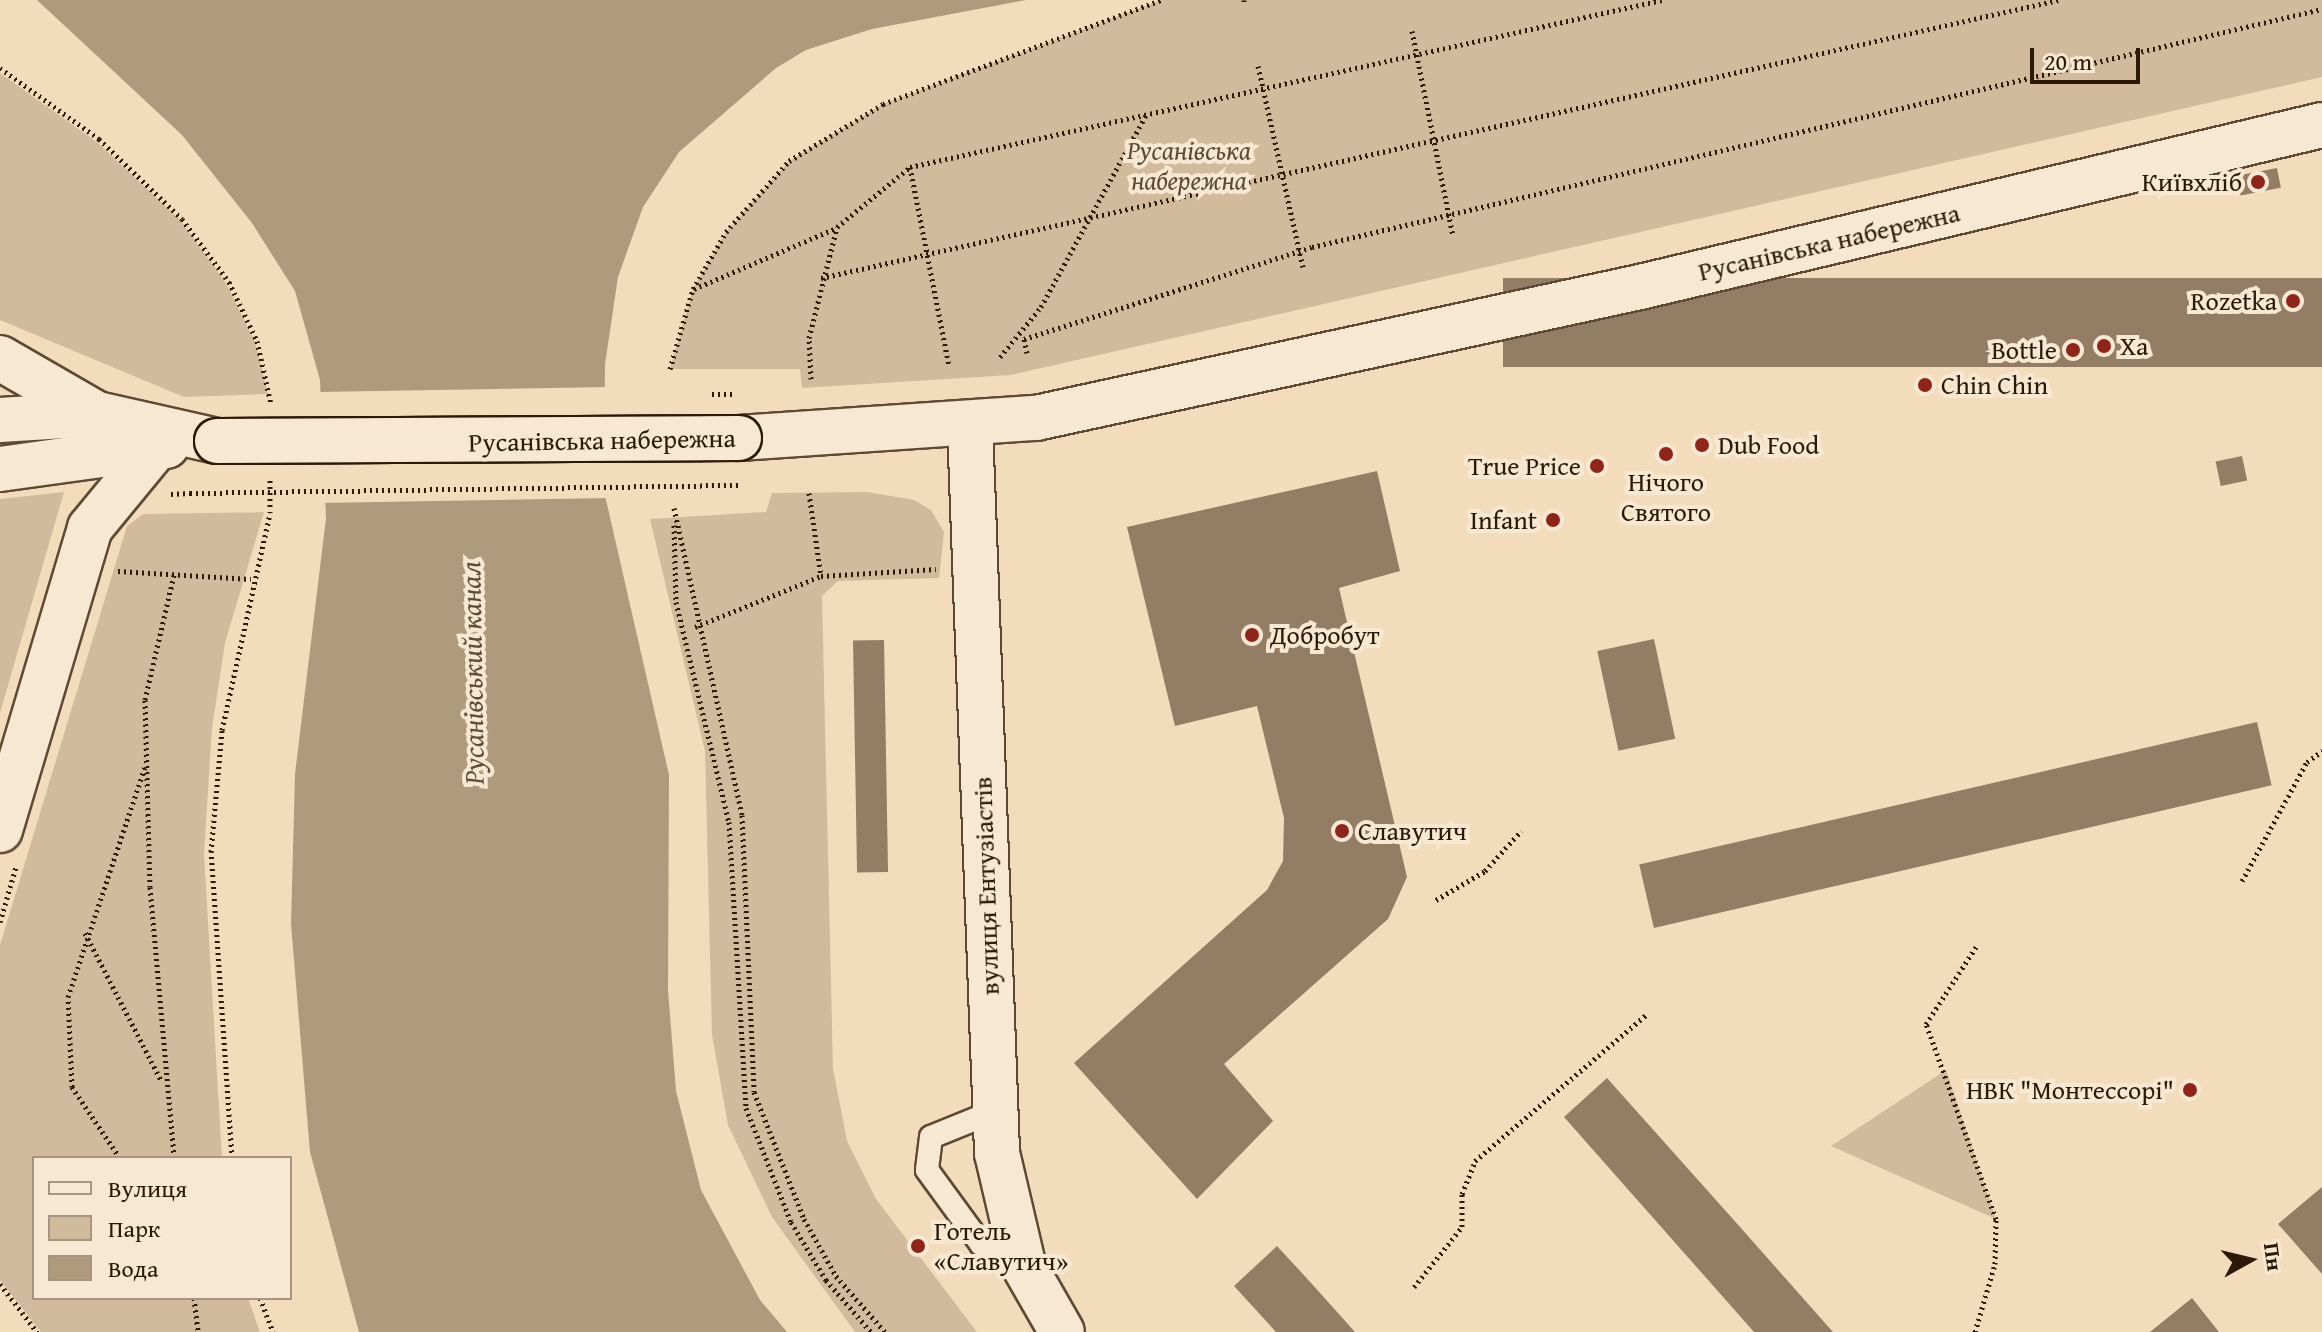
<!DOCTYPE html>
<html>
<head>
<meta charset="utf-8">
<style>
  body { margin:0 }
  #map { position:relative; width:2322px; height:1332px; overflow:hidden; background:#f3dcbb; font-family:"Gentium Book Plus",serif }
  div>[style] { position:absolute }
  [style*='--x'] { left:calc(var(--x)*1px); top:calc(var(--y)*1px); width:calc(var(--w)*1px); rotate:calc(var(--a)*1deg) }
  .green>* { inset:0; background:#d1bb9c }
  .water>* { inset:0; background:#af9a7e }
  .pier>* { inset:0; background:#f3dcbb; transform-origin:0 0 }
  .building>* { inset:0; background:#937e65; transform-origin:0 0 }
  .path>* { height:5px; margin-top:-2.5px; transform-origin:0; background:repeating-linear-gradient(90deg,#2c1907 0 2px,transparent 0 6px) }
  .roads { filter:drop-shadow(2px 0 #5e4a34) drop-shadow(-2px 0 #5e4a34) drop-shadow(0 2px #5e4a34) drop-shadow(0 -2px #5e4a34) }
  .service>* { height:22px; margin:-11px; padding:0 11px; transform-origin:11px; border-radius:11px; background:#f7e8d3 }
  .tertiary>* { height:44px; margin:-22px; padding:0 22px; transform-origin:22px; border-radius:22px; background:#f7e8d3 }
  .secondary>* { height:44px; margin:-22px; padding:0 22px; transform-origin:22px; border-radius:22px; background:#f7e8d3 }
  .path-bridge>* { height:5px; margin-top:-2.5px; transform-origin:0; background:repeating-linear-gradient(90deg,#2c1907 0 2px,transparent 0 6px) }
  .bridges { filter:drop-shadow(2px 0 #2c1907) drop-shadow(-2px 0 #2c1907) drop-shadow(0 2px #2c1907) drop-shadow(0 -2px #2c1907) }
  .secondary-bridge>* { height:44px; margin:-22px; padding:0 22px; transform-origin:22px; border-radius:22px; background:#f7e8d3 }
  .dots>* { width:22px; height:22px; translate:-50% -50%; box-sizing:border-box; border:4px solid #f7e8d3; border-radius:50% }
  span { translate:-50% -50%; white-space:nowrap; text-align:center; line-height:1.15; -webkit-text-stroke:8px #f7e8d3; paint-order:stroke }
  .park-label { font-size:26px; color:#5e4a34; font-style:italic }
  .poi-label { font-size:26px; color:#2c1907 }
  .right { translate:-100% -50%; text-align:right }
  .left { translate:0 -50%; text-align:left }
  .street-label { font-size:26px; color:#2c1907 }
  .water-label { font-size:28px; color:#604d37; font-style:italic }
  .legend { position:absolute; left:32px; top:1156px; width:260px; height:144px; box-sizing:border-box; background:#f7e8d3; border:2px solid #a69581; margin:0; padding:10px 14px; list-style:none; font-size:24px; color:#2c1907 }
  .legend li { display:flex; align-items:center; gap:16px; height:40px }
  .legend b { width:40px; border:2px solid #a69581 }
  .north { position:absolute; left:2210px; top:1220px; width:80px; height:80px; -webkit-text-stroke:6px #f7e8d3; paint-order:stroke; rotate:82deg; font-size:22px; font-weight:700; line-height:32px; text-align:center; color:#2c1907 }
  .north::after { content:''; display:block; margin:auto; width:28px; height:36px; background:#2c1907; clip-path:polygon(50% 0,100% 100%,50% 72%,0 100%) }
  .scale { position:absolute; left:2030px; top:48px; width:110px; height:36px; box-sizing:border-box; border:4px solid #2c1907; border-top:0; padding-left:10px; font-size:24px; line-height:28px; white-space:nowrap; color:#2c1907; -webkit-text-stroke:6px #f7e8d3; paint-order:stroke }
</style>
</head>
<body>
<div id="map">
  <div class="green">
    <i style="clip-path:polygon(1161px 0,2322px 0,2322px 77px,1011px 375px,802px 388px,800px 369px,670px 369px,693px 289px,726px 232px,789px 161px,883px 104px)"></i>
    <i style="clip-path:polygon(0 73px,98px 143px,180px 220px,226px 283px,255px 342px,268px 394px,184px 397px,0 320px)"></i>
    <i style="clip-path:polygon(64px 492px,0 713px,0 499px)"></i>
    <i style="clip-path:polygon(867px 492px,914px 500px,931px 510px,944px 532px,939px 578px,838px 581px,822px 596px,833px 1068px,847px 1141px,876px 1199px,977px 1332px,855px 1332px,772px 1217px,728px 1125px,712px 1035px,705px 751px,650px 519px,766px 512px,772px 493px)"></i>
    <i style="clip-path:polygon(264px 512px,225px 643px,212px 728px,204px 854px,222px 1158px,34px 1158px,34px 1298px,248px 1298px,260px 1332px,41px 1332px,0 1280px,0 945px,127px 526px,143px 514px)"></i>
    <i style="clip-path:polygon(1946px 1070px,1996px 1219px,1831px 1146px)"></i>
  </div>
  <div class="water">
    <i style="clip-path:polygon(37px 0,1026px 0,872px 29px,806px 50px,776px 68px,679px 152px,643px 207px,618px 277px,605px 364px,604px 491px,669px 775px,668px 990px,676px 1091px,701px 1190px,760px 1300px,787px 1332px,359px 1332px,310px 1152px,291px 924px,295px 774px,326px 518px,320px 380px,295px 291px,252px 223px,182px 135px)"></i>
  </div>
  <div class="pier">
    <i style="left:608px;top:387px;width:111px;height:291px;rotate:89deg"></i>
  </div>
  <div class="building">
    <i style="left:2277px;top:168px;width:20px;height:41px;rotate:79deg"></i>
    <i style="left:2322px;top:278px;width:89px;height:819px;rotate:90deg"></i>
    <i style="left:2242px;top:456px;width:25px;height:27px;rotate:78deg"></i>
    <i style="clip-path:polygon(1377px 471px,1400px 571px,1339px 588px,1407px 877px,1388px 919px,1224px 1064px,1273px 1121px,1197px 1199px,1074px 1063px,1267px 890px,1283px 861px,1284px 818px,1257px 706px,1175px 726px,1127px 527px)"></i>
    <i style="left:1654px;top:639px;width:102px;height:58px;rotate:78deg"></i>
    <i style="left:884px;top:640px;width:232px;height:31px;rotate:89deg"></i>
    <i style="left:2257px;top:722px;width:65px;height:634px;rotate:77deg"></i>
    <i style="clip-path:polygon(1607px 1078px,1740px 1227px,1833px 1332px,1754px 1332px,1564px 1117px)"></i>
    <i style="clip-path:polygon(2322px 1187px,2322px 1274px,2278px 1224px)"></i>
    <i style="clip-path:polygon(1277px 1246px,1312px 1284px,1355px 1332px,1276px 1332px,1234px 1286px)"></i>
    <i style="clip-path:polygon(2192px 1298px,2219px 1332px,2150px 1332px)"></i>
  </div>
  <div class="path">
    <i style="--x:1244;--y:0;--w:2;--a:90"></i>
    <i style="--x:1412;--y:31;--w:209;--a:78.7"></i>
    <i style="--x:1258;--y:66;--w:206;--a:77.4"></i>
    <i style="--x:0;--y:68;--w:122;--a:35.6"></i>
    <i style="--x:99;--y:139;--w:115;--a:43.9"></i>
    <i style="--x:182;--y:219;--w:79;--a:53.3"></i>
    <i style="--x:229;--y:282;--w:65;--a:64.6"></i>
    <i style="--x:257;--y:341;--w:65;--a:77.5"></i>
    <i style="--x:910;--y:167;--w:202;--a:78.9"></i>
    <i style="--x:821;--y:278;--w:1269;--a:-12.66"></i>
    <i style="--x:694;--y:289;--w:155;--a:-23.2"></i>
    <i style="--x:1027;--y:353;--w:14;--a:-102"></i>
    <i style="--x:1024;--y:339;--w:302;--a:-17.7"></i>
    <i style="--x:1312;--y:247;--w:1038;--a:-13.26"></i>
    <i style="--x:1000;--y:357;--w:65;--a:-50.6"></i>
    <i style="--x:1041;--y:307;--w:221;--a:-61.3"></i>
    <i style="--x:670;--y:369;--w:83;--a:-74"></i>
    <i style="--x:693;--y:289;--w:66;--a:-59.9"></i>
    <i style="--x:726;--y:232;--w:95;--a:-48.4"></i>
    <i style="--x:789;--y:161;--w:110;--a:-31.2"></i>
    <i style="--x:883;--y:104;--w:297;--a:-20.5"></i>
    <i style="--x:811;--y:379;--w:41;--a:-92.8"></i>
    <i style="--x:809;--y:338;--w:114;--a:-75.8"></i>
    <i style="--x:837;--y:227;--w:94;--a:-39.4"></i>
    <i style="--x:910;--y:167;--w:770;--a:-12.52"></i>
    <i style="--x:809;--y:493;--w:84;--a:81.8"></i>
    <i style="--x:171;--y:494;--w:19;--a:-3"></i>
    <i style="--x:674;--y:508;--w:314;--a:77.5"></i>
    <i style="--x:742;--y:815;--w:277;--a:87.5"></i>
    <i style="--x:754;--y:1092;--w:136;--a:68.5"></i>
    <i style="--x:804;--y:1219;--w:65;--a:60.7"></i>
    <i style="--x:836;--y:1276;--w:74;--a:48.8"></i>
    <i style="--x:674;--y:525;--w:77;--a:88.5"></i>
    <i style="--x:676;--y:602;--w:226;--a:76.5"></i>
    <i style="--x:729;--y:822;--w:287;--a:86.6"></i>
    <i style="--x:746;--y:1108;--w:123;--a:68.5"></i>
    <i style="--x:791;--y:1222;--w:68;--a:58.9"></i>
    <i style="--x:826;--y:1280;--w:69;--a:49.1"></i>
    <i style="--x:118;--y:571;--w:133;--a:3.4"></i>
    <i style="--x:174;--y:575;--w:128;--a:103.1"></i>
    <i style="--x:145;--y:700;--w:187;--a:88.5"></i>
    <i style="--x:150;--y:887;--w:272;--a:84.9"></i>
    <i style="--x:695;--y:627;--w:136;--a:-22"></i>
    <i style="--x:821;--y:576;--w:115;--a:-3.5"></i>
    <i style="--x:2242;--y:881;--w:136;--a:-61.4"></i>
    <i style="--x:2307;--y:762;--w:19;--a:-36"></i>
    <i style="--x:1436;--y:900;--w:57;--a:-30.6"></i>
    <i style="--x:1485;--y:871;--w:54;--a:-48"></i>
    <i style="--x:0;--y:922;--w:57;--a:-73.8"></i>
    <i style="--x:85;--y:933;--w:165;--a:62.7"></i>
    <i style="--x:120;--y:1158;--w:86;--a:-124.1"></i>
    <i style="--x:72;--y:1087;--w:90;--a:-92.5"></i>
    <i style="--x:68;--y:997;--w:243;--a:-71.5"></i>
    <i style="--x:232;--y:1158;--w:307;--a:-93.9"></i>
    <i style="--x:211;--y:852;--w:122;--a:-84.8"></i>
    <i style="--x:222;--y:730;--w:222;--a:-77.5"></i>
    <i style="--x:270;--y:513;--w:35;--a:-90"></i>
    <i style="--x:0;--y:1284;--w:61;--a:52.4"></i>
    <i style="--x:1414;--y:1287;--w:77;--a:-51.3"></i>
    <i style="--x:1462;--y:1227;--w:33;--a:-90"></i>
    <i style="--x:1462;--y:1194;--w:35;--a:-68"></i>
    <i style="--x:1475;--y:1161;--w:226;--a:-40.5"></i>
    <i style="--x:194;--y:1298;--w:34;--a:83"></i>
    <i style="--x:260;--y:1298;--w:36;--a:69"></i>
    <i style="--x:1975;--y:1332;--w:71;--a:-73.6"></i>
    <i style="--x:1995;--y:1264;--w:45;--a:-88.7"></i>
    <i style="--x:1996;--y:1219;--w:207;--a:-109.7"></i>
    <i style="--x:1926;--y:1024;--w:92;--a:-57"></i>
  </div>
  <div class="roads">
    <div class="service">
      <i style="--x:995;--y:1111;--w:69;--a:157.9"></i>
      <i style="--x:931;--y:1137;--w:33;--a:97"></i>
      <i style="--x:927;--y:1170;--w:92;--a:53.9"></i>
      <i style="--x:981;--y:1244;--w:47;--a:25.5"></i>
    </div>
    <div class="tertiary">
      <i style="--x:970;--y:426;--w:728;--a:87.87"></i>
      <i style="--x:997;--y:1153;--w:114;--a:76.8"></i>
      <i style="--x:1023;--y:1264;--w:78;--a:60.2"></i>
    </div>
    <div class="secondary">
      <i style="--x:0;--y:358;--w:112;--a:30"></i>
      <i style="--x:97;--y:414;--w:123;--a:12.7"></i>
      <i style="--x:0;--y:420;--w:97;--a:-3.5"></i>
      <i style="--x:739;--y:438;--w:298;--a:-3.9"></i>
      <i style="--x:1036;--y:418;--w:618;--a:-12.24"></i>
      <i style="--x:1640;--y:287;--w:701;--a:-13.36"></i>
      <i style="--x:0;--y:469;--w:168;--a:-7.9"></i>
      <i style="--x:0;--y:830;--w:315;--a:-73.4"></i>
      <i style="--x:90;--y:528;--w:102;--a:-50.6"></i>
    </div>
  </div>
  <div class="path-bridge">
    <i style="--x:712;--y:394;--w:23;--a:0"></i>
    <i style="--x:190;--y:493;--w:548;--a:-0.84"></i>
  </div>
  <div class="bridges">
    <div class="secondary-bridge">
      <i style="--x:217;--y:441;--w:522;--a:-0.33"></i>
    </div>
  </div>
  <div class="dots">
    <i style="left:2258px;top:182px;background:#8f2418"></i>
    <i style="left:2293px;top:301px;background:#8f2418"></i>
    <i style="left:2104px;top:346px;background:#8f2418"></i>
    <i style="left:2073px;top:350px;background:#8f2418"></i>
    <i style="left:1925px;top:385px;background:#8f2418"></i>
    <i style="left:1702px;top:445px;background:#8f2418"></i>
    <i style="left:1666px;top:454px;background:#8f2418"></i>
    <i style="left:1597px;top:466px;background:#8f2418"></i>
    <i style="left:1553px;top:520px;background:#8f2418"></i>
    <i style="left:1252px;top:635px;background:#8f2418"></i>
    <i style="left:1342px;top:831px;background:#8f2418"></i>
    <i style="left:2190px;top:1090px;background:#8f2418"></i>
    <i style="left:918px;top:1246px;background:#8f2418"></i>
  </div>
  <div class="park-label">
    <span style="left:1189px;top:165px">Русанівська<br>набережна</span>
  </div>
  <div class="poi-label">
    <span class="right" style="left:2242px;top:182px">Київхліб</span>
    <span class="right" style="left:2277px;top:301px">Rozetka</span>
    <span class="left" style="left:2120px;top:346px">Ха</span>
    <span class="right" style="left:2057px;top:350px">Bottle</span>
    <span class="left" style="left:1941px;top:385px">Chin Chin</span>
    <span class="left" style="left:1718px;top:445px">Dub Food</span>
    <span class="right" style="left:1581px;top:466px">True Price</span>
    <span style="left:1666px;top:497px">Нічого<br>Святого</span>
    <span class="right" style="left:1537px;top:520px">Infant</span>
    <span class="left" style="left:1270px;top:635px">Добробут</span>
    <span class="left" style="left:1358px;top:831px">Славутич</span>
    <span class="right" style="left:2174px;top:1090px">НВК "Монтессорі"</span>
    <span class="left" style="left:934px;top:1246px">Готель<br>«Славутич»</span>
  </div>
  <div class="street-label">
    <span style="left:1829px;top:242px;rotate:-13deg">Русанівська набережна</span>
    <span style="left:602px;top:440px;rotate:-1deg">Русанівська набережна</span>
    <span style="left:986px;top:886px;rotate:-92deg">вулиця Ентузіастів</span>
  </div>
  <div class="water-label">
    <span style="left:472px;top:673px;rotate:-91deg">Русанівський канал</span>
  </div>
  <ul class="legend">
  <li><b style="height:10px;background:#f7e8d3"></b>Вулиця</li>
  <li><b style="height:22px;background:#d1bb9c"></b>Парк</li>
  <li><b style="height:22px;background:#af9a7e"></b>Вода</li>
  </ul>
  <div class="north">Пн</div>
  <div class="scale">20 m</div>
</div>
</body>
</html>
